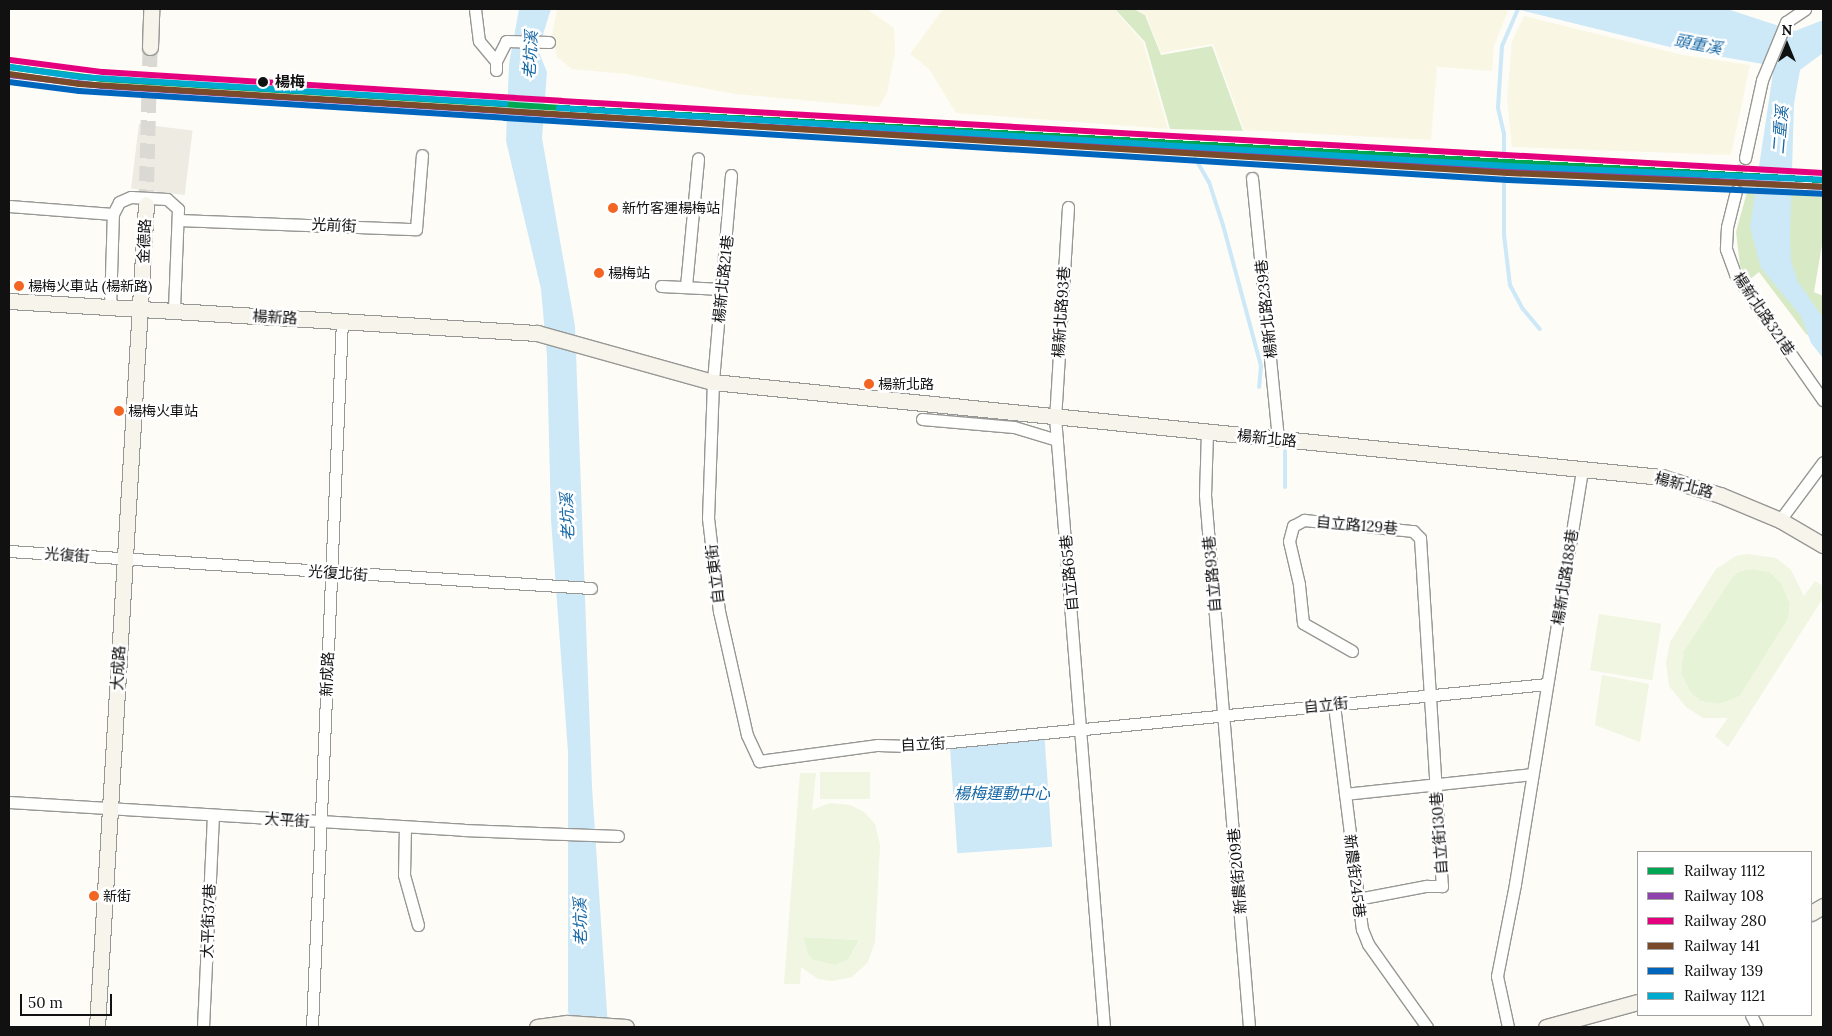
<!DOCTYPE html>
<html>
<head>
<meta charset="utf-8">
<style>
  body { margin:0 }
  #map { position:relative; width:1832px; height:1036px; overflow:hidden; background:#fdfcf7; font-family:Lora,"Noto Sans TC",serif }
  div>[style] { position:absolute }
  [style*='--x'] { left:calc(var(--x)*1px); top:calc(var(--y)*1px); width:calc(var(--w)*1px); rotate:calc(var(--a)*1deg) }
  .farmland>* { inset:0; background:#f9f7e4 }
  .green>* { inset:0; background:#e7f3d7 }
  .forest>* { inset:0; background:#d8eac5 }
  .pitch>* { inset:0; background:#f0f6e1; transform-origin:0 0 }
  .plaza>* { inset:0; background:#edebe2; transform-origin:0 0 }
  .water>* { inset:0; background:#cde8f7; transform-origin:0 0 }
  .stream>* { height:4px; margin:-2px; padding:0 2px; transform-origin:2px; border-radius:2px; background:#cde8f7 }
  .street-tunnel>* { height:11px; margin-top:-5.5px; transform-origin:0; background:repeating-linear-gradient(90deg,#dad9d4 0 11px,transparent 0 16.5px) }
  .secondary-tunnel>* { height:15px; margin-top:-7.5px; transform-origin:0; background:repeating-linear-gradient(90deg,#dad9d4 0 15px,transparent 0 23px) }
  .roads { filter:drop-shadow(1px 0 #979795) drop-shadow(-1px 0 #979795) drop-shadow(0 1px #979795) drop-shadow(0 -1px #979795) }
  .street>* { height:11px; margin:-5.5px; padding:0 5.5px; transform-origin:5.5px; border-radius:5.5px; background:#fffffe }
  .secondary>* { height:15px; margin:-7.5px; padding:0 7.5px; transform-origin:7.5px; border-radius:7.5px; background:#f6f4eb }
  .rail-1>* { height:6px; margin:-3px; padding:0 3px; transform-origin:3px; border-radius:3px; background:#00a651 }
  .rail-2>* { height:6px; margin:-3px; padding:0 3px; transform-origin:3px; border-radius:3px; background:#8e44ad }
  .rail-3>* { height:6px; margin:-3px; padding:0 3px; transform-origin:3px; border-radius:3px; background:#e5007d }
  .rail-4>* { height:6px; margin:-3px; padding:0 3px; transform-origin:3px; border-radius:3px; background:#7a4b2a }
  .rail-5>* { height:6px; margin:-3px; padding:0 3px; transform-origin:3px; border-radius:3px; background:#0065bd }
  .rail-6>* { height:6px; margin:-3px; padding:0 3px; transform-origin:3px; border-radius:3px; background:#00a9ce }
  .dots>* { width:14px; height:14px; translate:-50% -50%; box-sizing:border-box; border:2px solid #fff; border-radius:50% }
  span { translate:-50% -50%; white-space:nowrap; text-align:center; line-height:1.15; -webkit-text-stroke:5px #fff; paint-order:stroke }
  .bus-label { font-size:14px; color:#111 }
  .left { translate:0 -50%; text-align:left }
  .stop-label { font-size:15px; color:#111; font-weight:700 }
  .street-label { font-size:15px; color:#111 }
  .water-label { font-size:16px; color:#1768a6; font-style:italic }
  .frame { position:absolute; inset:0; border:10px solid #111; pointer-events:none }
  .legend { position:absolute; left:1637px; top:851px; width:175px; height:165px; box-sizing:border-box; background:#fff; border:1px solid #a0a0a0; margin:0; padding:6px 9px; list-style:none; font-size:15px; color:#111 }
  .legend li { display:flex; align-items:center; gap:10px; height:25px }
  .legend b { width:25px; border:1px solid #a0a0a0 }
  .north { position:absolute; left:1762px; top:20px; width:50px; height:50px; -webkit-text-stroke:4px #fff; paint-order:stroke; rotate:0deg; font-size:14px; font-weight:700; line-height:20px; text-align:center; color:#111 }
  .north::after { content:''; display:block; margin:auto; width:18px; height:22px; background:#111; clip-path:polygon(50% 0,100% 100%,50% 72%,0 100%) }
  .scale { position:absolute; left:20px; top:994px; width:92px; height:22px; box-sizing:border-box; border:2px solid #111; border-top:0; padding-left:6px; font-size:15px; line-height:18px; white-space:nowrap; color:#111; -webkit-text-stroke:4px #fff; paint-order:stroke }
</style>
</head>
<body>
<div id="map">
  <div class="farmland">
    <i style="clip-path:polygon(557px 9px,867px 9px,894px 28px,895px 52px,887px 93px,879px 107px,735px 94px,626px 74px,572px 69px,557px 57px,552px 35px)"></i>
    <i style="clip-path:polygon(943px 9px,1114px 9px,1143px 42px,1168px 129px,956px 113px,929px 69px,910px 54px)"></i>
    <i style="clip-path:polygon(1137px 9px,1504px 9px,1508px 11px,1494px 46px,1492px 71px,1437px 67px,1431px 140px,1244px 130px,1213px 44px,1161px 53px,1146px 15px)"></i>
    <i style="clip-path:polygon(1524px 16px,1683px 55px,1750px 65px,1731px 155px,1512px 147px,1507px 99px,1512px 41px)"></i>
  </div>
  <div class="green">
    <i style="clip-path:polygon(1753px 569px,1770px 572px,1782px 584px,1790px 604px,1788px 619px,1740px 696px,1720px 704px,1700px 701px,1690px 692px,1681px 674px,1683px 652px,1733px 576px,1740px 571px)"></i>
    <i style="clip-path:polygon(803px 937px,859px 940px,848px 960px,835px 965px,813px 960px,808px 955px)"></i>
  </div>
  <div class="forest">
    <i style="clip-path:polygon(1115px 9px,1134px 9px,1145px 15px,1161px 55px,1212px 46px,1243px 131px,1170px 129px,1145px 42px)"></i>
    <i style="clip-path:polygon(1747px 192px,1823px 196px,1823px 239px,1814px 292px,1823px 296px,1823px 343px,1806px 334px,1759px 272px,1749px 280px,1740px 266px,1736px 232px)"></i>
  </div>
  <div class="pitch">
    <i style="clip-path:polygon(evenodd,1747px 554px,1776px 558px,1791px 570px,1804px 596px,1815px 581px,1823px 586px,1823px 598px,1728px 747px,1715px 736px,1728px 718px,1703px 718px,1686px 707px,1669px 686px,1666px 663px,1670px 642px,1716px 569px,1736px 556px,1747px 554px,1753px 569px,1770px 572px,1782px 584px,1790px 604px,1788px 619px,1740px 696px,1720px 704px,1700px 701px,1690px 692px,1681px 674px,1683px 652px,1733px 576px,1740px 571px,1753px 569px)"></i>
    <i style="left:1599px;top:614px;width:63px;height:57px;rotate:9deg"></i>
    <i style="clip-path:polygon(1602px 675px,1649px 684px,1640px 742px,1595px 725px)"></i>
    <i style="left:820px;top:772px;width:50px;height:27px"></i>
    <i style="clip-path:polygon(evenodd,800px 773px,816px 773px,812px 810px,830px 803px,850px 805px,864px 812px,875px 824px,880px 845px,875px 942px,868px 962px,852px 977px,832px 981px,818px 979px,801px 967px,800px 984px,784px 984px,800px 773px,803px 937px,858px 940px,859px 941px,848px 960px,835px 965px,813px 960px,808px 955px,803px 937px)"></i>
  </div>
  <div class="plaza">
    <i style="left:139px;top:124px;width:54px;height:65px;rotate:7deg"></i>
  </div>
  <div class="water">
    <i style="clip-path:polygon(519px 9px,551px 9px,538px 50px,547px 72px,542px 138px,575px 326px,592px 787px,608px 1027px,572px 1027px,568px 1011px,568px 752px,551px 520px,547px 356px,541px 289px,506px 141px,509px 64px)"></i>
    <i style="clip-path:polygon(1516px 9px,1727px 9px,1795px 31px,1823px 20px,1823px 53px,1800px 70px,1794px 104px,1790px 236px,1791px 260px,1797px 280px,1823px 318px,1823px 358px,1811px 343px,1801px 316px,1761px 268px,1750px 227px,1774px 66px,1678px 49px)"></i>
    <i style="left:1044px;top:730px;width:117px;height:95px;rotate:86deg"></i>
  </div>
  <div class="stream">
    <i style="--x:1518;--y:9;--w:40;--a:113.4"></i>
    <i style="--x:1502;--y:46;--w:62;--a:93.7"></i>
    <i style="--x:1498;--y:108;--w:26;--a:77"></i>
    <i style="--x:1504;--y:133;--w:102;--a:90"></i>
    <i style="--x:1504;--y:235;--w:50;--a:83.2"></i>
    <i style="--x:1510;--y:285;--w:27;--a:62"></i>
    <i style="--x:1523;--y:309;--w:26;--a:50"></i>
    <i style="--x:1195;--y:158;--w:28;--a:60"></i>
    <i style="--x:1209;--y:182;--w:45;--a:72"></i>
    <i style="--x:1223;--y:225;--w:146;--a:74.9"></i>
    <i style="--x:1261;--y:366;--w:21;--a:95"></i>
    <i style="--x:1285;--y:487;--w:36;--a:-90"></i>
  </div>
  <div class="street-tunnel">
    <i style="--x:1736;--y:191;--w:34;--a:-75"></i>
  </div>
  <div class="secondary-tunnel">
    <i style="--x:146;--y:204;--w:157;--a:-88.5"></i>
  </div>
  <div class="roads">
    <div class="street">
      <i style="--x:475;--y:9;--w:32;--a:83"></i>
      <i style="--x:479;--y:41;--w:26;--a:50"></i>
      <i style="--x:496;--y:61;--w:9;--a:90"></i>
      <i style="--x:496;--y:61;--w:22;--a:-63"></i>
      <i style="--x:506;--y:41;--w:43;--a:1.3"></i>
      <i style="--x:1745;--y:158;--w:80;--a:-77.7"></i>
      <i style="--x:1762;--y:80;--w:63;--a:-67.5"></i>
      <i style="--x:1786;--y:22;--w:23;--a:-34"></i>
      <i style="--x:731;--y:175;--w:208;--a:95"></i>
      <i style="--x:713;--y:382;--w:136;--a:92.1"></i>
      <i style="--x:708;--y:518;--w:94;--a:83.3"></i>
      <i style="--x:719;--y:611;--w:127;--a:77.3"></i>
      <i style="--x:747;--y:735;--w:29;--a:65"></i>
      <i style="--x:759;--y:761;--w:120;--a:-7.7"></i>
      <i style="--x:878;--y:745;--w:31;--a:2"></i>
      <i style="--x:909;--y:746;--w:641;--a:-5.55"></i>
      <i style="--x:1252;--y:178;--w:262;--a:84.3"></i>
      <i style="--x:1736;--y:191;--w:37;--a:104"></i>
      <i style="--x:1727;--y:227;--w:22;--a:93"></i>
      <i style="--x:1726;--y:249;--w:27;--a:70"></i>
      <i style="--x:1735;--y:274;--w:154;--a:55.1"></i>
      <i style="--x:9;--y:206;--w:104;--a:4.4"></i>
      <i style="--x:1068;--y:207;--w:210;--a:93.5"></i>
      <i style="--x:1055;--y:417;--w:612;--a:85.41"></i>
      <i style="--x:178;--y:220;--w:238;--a:2.2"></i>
      <i style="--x:416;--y:229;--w:74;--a:-85.4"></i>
      <i style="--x:661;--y:286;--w:61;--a:2.8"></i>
      <i style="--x:686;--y:286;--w:128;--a:-84.6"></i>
      <i style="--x:110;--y:307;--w:93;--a:-88.2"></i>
      <i style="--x:113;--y:214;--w:13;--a:-63"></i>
      <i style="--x:119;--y:202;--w:13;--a:-23"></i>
      <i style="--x:131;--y:197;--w:36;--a:3"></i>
      <i style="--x:167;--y:199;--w:15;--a:42"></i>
      <i style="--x:178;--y:209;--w:101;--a:92.3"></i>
      <i style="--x:922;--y:419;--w:92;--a:5"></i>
      <i style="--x:1014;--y:427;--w:45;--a:16.8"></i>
      <i style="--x:1207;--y:432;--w:63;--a:91.8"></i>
      <i style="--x:1205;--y:495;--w:534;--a:85.27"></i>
      <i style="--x:1780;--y:520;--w:72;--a:-53.4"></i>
      <i style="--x:9;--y:551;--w:583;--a:3.64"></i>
      <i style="--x:1352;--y:651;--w:56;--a:-150.3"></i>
      <i style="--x:1303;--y:623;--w:39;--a:-96"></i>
      <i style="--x:1299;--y:584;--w:44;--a:-103.1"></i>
      <i style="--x:1289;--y:541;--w:16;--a:-75"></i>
      <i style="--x:1293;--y:526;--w:13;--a:-29"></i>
      <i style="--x:1304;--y:520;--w:110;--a:5.8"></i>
      <i style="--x:1413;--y:531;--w:10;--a:45"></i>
      <i style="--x:1420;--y:538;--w:349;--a:86.4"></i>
      <i style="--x:1442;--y:886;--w:16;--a:180"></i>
      <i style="--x:1426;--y:886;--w:69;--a:169.2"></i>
      <i style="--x:1334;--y:705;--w:226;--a:82.9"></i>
      <i style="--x:1362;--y:929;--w:16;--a:68"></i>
      <i style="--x:1368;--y:944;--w:102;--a:54.6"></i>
      <i style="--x:1345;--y:794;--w:188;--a:-6.1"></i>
      <i style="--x:9;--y:802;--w:455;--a:3.5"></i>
      <i style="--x:463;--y:830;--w:155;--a:2.2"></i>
      <i style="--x:405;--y:827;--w:48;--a:91.2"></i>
      <i style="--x:404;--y:875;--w:52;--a:74.4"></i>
      <i style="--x:1751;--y:1015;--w:13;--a:63"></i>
      <i style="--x:203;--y:1027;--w:212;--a:-87.3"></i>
      <i style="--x:312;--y:1027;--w:707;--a:-87.57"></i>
      <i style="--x:1508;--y:1027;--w:52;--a:-102.2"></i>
      <i style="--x:1497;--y:976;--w:94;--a:-78.9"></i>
      <i style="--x:1515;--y:884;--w:419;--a:-80.8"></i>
    </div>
    <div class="secondary">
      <i style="--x:150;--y:47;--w:38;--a:-88"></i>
      <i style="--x:9;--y:301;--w:529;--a:3.47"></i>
      <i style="--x:537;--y:333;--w:183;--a:15.6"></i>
      <i style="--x:713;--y:382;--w:953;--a:5.72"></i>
      <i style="--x:1661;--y:477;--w:62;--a:17"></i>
      <i style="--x:1720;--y:495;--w:65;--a:22.6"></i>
      <i style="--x:1780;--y:520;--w:50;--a:30.2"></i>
      <i style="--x:1811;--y:913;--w:14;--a:-30"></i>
      <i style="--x:97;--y:1027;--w:824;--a:-86.59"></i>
      <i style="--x:537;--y:1027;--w:30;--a:-8"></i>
      <i style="--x:567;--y:1023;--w:59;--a:3.9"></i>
      <i style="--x:1546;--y:1027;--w:95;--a:-15.2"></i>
    </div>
  </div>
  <div class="rail-1">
    <i style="--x:9;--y:67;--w:94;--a:7.4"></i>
    <i style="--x:102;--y:79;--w:460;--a:3.6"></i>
    <i style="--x:561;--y:108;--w:1264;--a:3.27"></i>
  </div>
  <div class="rail-2">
    <i style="--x:9;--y:75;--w:94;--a:6.7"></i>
    <i style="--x:102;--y:86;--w:460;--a:3.6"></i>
    <i style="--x:561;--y:115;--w:1264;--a:3.27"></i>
  </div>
  <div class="rail-3">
    <i style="--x:10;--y:60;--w:94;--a:7.4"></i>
    <i style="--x:103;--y:72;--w:459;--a:3.6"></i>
    <i style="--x:561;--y:101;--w:1264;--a:3.27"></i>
  </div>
  <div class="rail-4">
    <i style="--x:9;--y:74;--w:71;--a:8.1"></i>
    <i style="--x:79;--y:84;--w:427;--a:3.6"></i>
    <i style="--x:505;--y:111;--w:1005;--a:3.54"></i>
    <i style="--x:1508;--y:173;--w:315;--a:2.5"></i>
  </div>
  <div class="rail-5">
    <i style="--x:9;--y:82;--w:71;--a:7.3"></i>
    <i style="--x:79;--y:91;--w:427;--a:3.6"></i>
    <i style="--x:505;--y:118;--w:1005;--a:3.54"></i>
    <i style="--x:1508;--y:180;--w:315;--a:2.5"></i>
  </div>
  <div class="rail-6">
    <i style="--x:10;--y:67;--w:71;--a:8.1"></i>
    <i style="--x:80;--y:77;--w:426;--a:3.6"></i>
    <i style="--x:559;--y:108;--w:951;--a:3.5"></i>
    <i style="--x:1508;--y:166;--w:315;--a:2.5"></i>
  </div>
  <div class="dots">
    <i style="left:263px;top:82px;background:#111"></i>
    <i style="left:613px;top:208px;background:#f26522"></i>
    <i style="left:599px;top:273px;background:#f26522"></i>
    <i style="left:19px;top:286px;background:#f26522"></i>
    <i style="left:869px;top:384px;background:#f26522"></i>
    <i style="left:119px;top:411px;background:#f26522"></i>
    <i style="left:94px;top:896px;background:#f26522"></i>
  </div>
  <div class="bus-label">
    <span class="left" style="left:622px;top:208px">新竹客運楊梅站</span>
    <span class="left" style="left:608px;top:273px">楊梅站</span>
    <span class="left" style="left:28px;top:286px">楊梅火車站 (楊新路)</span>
    <span class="left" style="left:878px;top:384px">楊新北路</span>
    <span class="left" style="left:128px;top:411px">楊梅火車站</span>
    <span class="left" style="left:103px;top:896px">新街</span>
  </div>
  <div class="stop-label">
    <span class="left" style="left:275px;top:82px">楊梅</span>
  </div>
  <div class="street-label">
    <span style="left:334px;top:225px;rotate:3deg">光前街</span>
    <span style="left:144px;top:241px;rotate:-88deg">金德路</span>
    <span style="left:723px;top:279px;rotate:-84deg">楊新北路21巷</span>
    <span style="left:1266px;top:309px;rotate:-96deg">楊新北路239巷</span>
    <span style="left:1061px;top:312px;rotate:-86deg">楊新北路93巷</span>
    <span style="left:1764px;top:314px;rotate:56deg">楊新北路321巷</span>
    <span style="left:275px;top:317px;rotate:3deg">楊新路</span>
    <span style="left:1267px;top:438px;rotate:6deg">楊新北路</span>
    <span style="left:1684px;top:485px;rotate:15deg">楊新北路</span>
    <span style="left:1357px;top:525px;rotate:5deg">自立路129巷</span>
    <span style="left:67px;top:555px;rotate:4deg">光復街</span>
    <span style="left:338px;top:573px;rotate:4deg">光復北街</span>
    <span style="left:1069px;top:573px;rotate:-95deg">自立路65巷</span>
    <span style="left:715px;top:574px;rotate:-97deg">自立東街</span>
    <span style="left:1212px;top:574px;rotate:-95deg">自立路93巷</span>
    <span style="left:1565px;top:577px;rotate:-81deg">楊新北路188巷</span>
    <span style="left:118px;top:668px;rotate:-87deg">大成路</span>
    <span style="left:327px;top:674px;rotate:-88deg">新成路</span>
    <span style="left:1326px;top:705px;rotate:-6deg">自立街</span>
    <span style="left:923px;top:744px;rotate:-3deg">自立街</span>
    <span style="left:287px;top:820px;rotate:4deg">大平街</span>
    <span style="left:1439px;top:833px;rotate:-94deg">自立街130巷</span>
    <span style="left:1237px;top:871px;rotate:-95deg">新農街209巷</span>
    <span style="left:1355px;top:876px;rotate:83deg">新農街245巷</span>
    <span style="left:208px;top:921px;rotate:-88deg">大平街37巷</span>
  </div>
  <div class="water-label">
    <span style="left:1698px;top:44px;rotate:11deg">頭重溪</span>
    <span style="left:530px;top:55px;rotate:-87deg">老坑溪</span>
    <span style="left:1780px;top:130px;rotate:-85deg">二重溪</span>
    <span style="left:567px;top:517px;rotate:-92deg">老坑溪</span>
    <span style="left:1002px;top:793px">楊梅運動中心</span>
    <span style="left:580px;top:922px;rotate:-91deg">老坑溪</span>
  </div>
  <div class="frame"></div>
  <ul class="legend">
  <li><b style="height:6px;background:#00a651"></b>Railway 1112</li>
  <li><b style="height:6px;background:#8e44ad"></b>Railway 108</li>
  <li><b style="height:6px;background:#e5007d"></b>Railway 280</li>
  <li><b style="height:6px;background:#7a4b2a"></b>Railway 141</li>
  <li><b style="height:6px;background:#0065bd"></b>Railway 139</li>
  <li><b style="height:6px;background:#00a9ce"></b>Railway 1121</li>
  </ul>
  <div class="north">N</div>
  <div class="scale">50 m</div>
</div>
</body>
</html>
